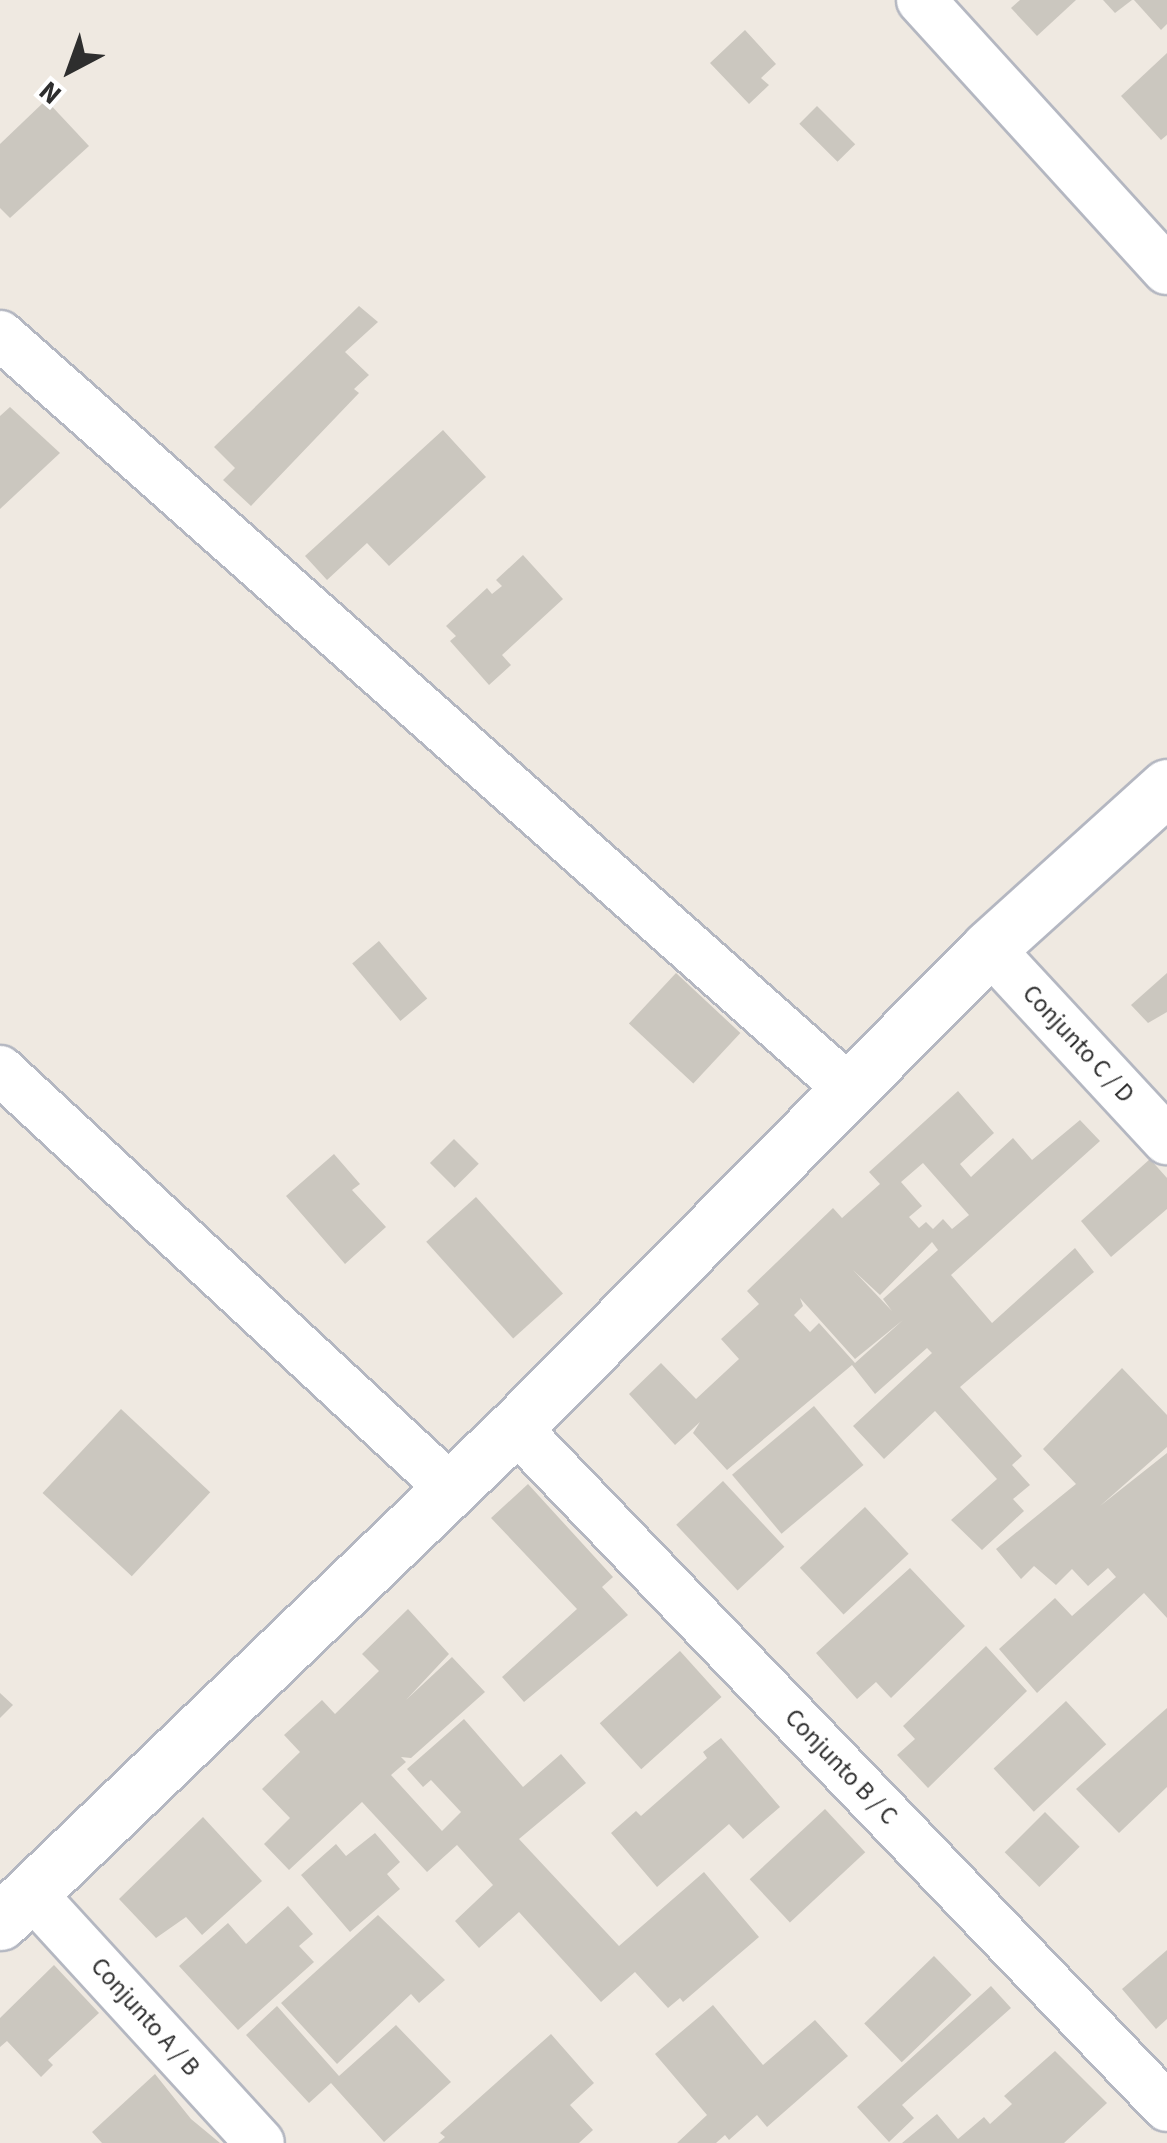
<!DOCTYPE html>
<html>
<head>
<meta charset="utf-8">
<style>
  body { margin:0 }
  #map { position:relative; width:1167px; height:2143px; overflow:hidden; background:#efe9e1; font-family:"Source Sans 3",sans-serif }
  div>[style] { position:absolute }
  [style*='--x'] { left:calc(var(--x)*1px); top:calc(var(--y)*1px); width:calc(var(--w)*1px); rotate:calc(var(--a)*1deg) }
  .building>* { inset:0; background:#cbc7bf; transform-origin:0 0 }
  .roads { filter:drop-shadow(2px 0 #b4b7c1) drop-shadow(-2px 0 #b4b7c1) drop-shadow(0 2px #b4b7c1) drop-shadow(0 -2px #b4b7c1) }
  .minor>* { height:48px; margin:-24px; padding:0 24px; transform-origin:24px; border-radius:24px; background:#fff }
  .tertiary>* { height:55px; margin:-27.5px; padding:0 27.5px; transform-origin:27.5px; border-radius:27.5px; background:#fff }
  span { translate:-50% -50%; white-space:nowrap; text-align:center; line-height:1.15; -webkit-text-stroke:8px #fff; paint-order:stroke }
  .street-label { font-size:25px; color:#2e2e2e }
  .north { position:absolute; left:20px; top:20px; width:100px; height:100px; -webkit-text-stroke:8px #fff; paint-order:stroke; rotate:221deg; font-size:28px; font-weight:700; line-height:40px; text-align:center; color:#2e2e2e }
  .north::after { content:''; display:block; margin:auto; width:35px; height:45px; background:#2e2e2e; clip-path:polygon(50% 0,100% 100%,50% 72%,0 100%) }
</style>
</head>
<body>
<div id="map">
  <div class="building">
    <i style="clip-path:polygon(1020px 0,1076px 0,1037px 36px,1011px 8px)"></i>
    <i style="clip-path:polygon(1103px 0,1132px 0,1115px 13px)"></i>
    <i style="clip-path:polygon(1134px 0,1167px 0,1167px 24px,1161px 30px)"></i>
    <i style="clip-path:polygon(745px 30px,776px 64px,761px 78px,769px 85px,749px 104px,710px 63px)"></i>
    <i style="clip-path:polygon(1167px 53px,1167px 135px,1161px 140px,1121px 96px)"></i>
    <i style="clip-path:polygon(46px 100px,89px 146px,10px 218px,0 208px,0 144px)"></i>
    <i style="left:817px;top:106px;width:54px;height:25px;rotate:45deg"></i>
    <i style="clip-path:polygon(359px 306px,378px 322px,345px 352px,369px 375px,354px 389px,359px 393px,251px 506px,223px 480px,235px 468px,214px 447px)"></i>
    <i style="clip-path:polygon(10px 407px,60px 453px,0 509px,0 416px)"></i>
    <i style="clip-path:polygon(443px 430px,486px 477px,389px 566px,367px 543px,327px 580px,305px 556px)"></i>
    <i style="clip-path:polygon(523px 555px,563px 599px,502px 655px,511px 665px,489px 685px,450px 641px,456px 636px,446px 626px,487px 588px,492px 594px,502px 586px,496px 580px)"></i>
    <i style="left:379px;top:941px;width:75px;height:35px;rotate:50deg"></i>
    <i style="left:676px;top:973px;width:88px;height:69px;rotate:43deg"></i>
    <i style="clip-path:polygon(1167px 973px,1167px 1012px,1148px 1023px,1131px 1005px)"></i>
    <i style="clip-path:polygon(evenodd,958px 1091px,994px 1133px,960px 1164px,971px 1177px,1013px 1138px,1032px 1160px,1080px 1120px,1100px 1141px,951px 1275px,992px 1323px,1075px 1248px,1094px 1272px,960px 1387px,1022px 1456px,1012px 1465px,1030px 1485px,1013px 1499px,1024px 1511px,982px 1550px,951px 1520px,997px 1479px,935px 1411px,884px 1459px,853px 1426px,932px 1353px,927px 1348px,875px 1394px,852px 1365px,727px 1470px,693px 1433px,700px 1422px,675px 1445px,629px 1394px,661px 1363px,696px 1399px,739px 1359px,721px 1339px,759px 1304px,747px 1291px,833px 1208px,842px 1218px,880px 1184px,869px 1172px,958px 1091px,923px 1163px,969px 1215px,952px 1229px,943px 1219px,933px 1229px,926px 1222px,919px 1228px,909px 1217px,922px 1206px,901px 1182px,923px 1163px,958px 1091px,932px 1242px,938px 1250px,883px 1299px,892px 1311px,853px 1270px,880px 1295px,932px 1242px,958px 1091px,800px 1298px,855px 1359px,903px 1320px,855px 1363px,819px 1323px,810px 1332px,794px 1315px,803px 1306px,800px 1298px)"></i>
    <i style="left:454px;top:1139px;width:35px;height:34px;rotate:45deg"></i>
    <i style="clip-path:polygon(334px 1154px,360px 1184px,352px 1190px,386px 1227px,345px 1264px,286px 1196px)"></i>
    <i style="clip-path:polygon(1150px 1159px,1167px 1178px,1167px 1209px,1111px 1257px,1081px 1221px)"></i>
    <i style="left:476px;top:1197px;width:130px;height:67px;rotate:48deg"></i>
    <i style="clip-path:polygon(1122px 1368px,1167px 1415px,1167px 1447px,1100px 1506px,1167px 1453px,1167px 1618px,1144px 1593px,1037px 1693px,999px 1649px,1055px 1598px,1072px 1616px,1116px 1577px,1108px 1568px,1088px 1586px,1072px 1569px,1056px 1585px,1034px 1566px,1021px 1579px,996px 1549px,1076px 1484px,1043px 1449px)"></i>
    <i style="left:814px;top:1406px;width:77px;height:107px;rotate:50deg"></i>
    <i style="left:121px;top:1409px;width:122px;height:115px;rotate:43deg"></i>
    <i style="left:723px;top:1481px;width:90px;height:64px;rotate:47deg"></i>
    <i style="clip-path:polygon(528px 1484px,613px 1577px,602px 1587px,628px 1615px,524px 1702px,502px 1677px,577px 1609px,491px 1518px)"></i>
    <i style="left:865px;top:1507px;width:64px;height:89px;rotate:47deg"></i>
    <i style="clip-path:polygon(910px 1568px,965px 1626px,891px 1698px,876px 1682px,857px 1699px,816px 1653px)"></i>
    <i style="clip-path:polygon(408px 1609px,449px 1654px,406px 1700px,452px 1657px,485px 1692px,411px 1758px,401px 1757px,406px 1762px,391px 1775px,442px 1831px,461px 1812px,431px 1780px,423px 1787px,407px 1769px,464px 1719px,523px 1787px,561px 1754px,586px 1783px,519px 1839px,619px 1946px,704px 1872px,759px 1937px,683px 2002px,680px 1998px,668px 2008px,635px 1972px,601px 2002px,519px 1912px,479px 1948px,455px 1921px,493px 1885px,457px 1845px,427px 1872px,362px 1802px,289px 1870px,264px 1844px,290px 1818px,262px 1789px,300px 1752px,284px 1735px,322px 1700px,335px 1714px,379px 1671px,362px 1654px)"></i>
    <i style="clip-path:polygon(986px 1646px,1027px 1691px,928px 1788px,897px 1755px,915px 1739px,903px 1726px)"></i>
    <i style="left:680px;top:1651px;width:62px;height:108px;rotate:48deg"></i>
    <i style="clip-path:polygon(0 1693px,13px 1705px,0 1718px)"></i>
    <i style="left:1066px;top:1701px;width:59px;height:99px;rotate:47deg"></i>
    <i style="clip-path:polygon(1167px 1708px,1167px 1787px,1119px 1833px,1076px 1789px)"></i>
    <i style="clip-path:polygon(721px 1738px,780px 1807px,743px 1839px,729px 1824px,657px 1887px,611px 1833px,636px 1811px,641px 1816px,707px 1758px,703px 1752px)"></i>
    <i style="left:825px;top:1809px;width:59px;height:103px;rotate:47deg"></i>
    <i style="left:1045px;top:1812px;width:49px;height:57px;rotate:45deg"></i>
    <i style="clip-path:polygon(203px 1817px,262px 1881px,202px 1935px,186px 1917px,156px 1938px,119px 1899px)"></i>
    <i style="clip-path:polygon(375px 1833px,400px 1862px,387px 1874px,400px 1889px,350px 1932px,301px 1875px,336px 1844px,346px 1856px)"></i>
    <i style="clip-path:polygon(288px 1906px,313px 1934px,299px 1946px,314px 1962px,238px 2030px,179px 1966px,228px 1923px,246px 1944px)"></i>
    <i style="clip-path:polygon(378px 1915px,445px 1980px,419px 2003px,411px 1994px,337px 2064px,281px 2003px)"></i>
    <i style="clip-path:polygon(1167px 1950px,1167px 2019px,1156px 2029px,1122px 1989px)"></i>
    <i style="left:934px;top:1956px;width:54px;height:97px;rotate:46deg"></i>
    <i style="clip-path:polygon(54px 1965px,99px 2013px,48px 2060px,53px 2065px,41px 2077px,7px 2041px,0 2047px,0 2018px)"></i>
    <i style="clip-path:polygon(991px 1986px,1011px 2008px,902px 2105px,914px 2118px,889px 2142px,857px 2107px)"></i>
    <i style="clip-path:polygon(713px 2005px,763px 2065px,815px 2020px,848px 2056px,767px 2127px,757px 2115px,729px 2140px,725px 2135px,716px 2143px,677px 2143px,707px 2115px,655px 2054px)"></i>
    <i style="clip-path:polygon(277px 2006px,339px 2076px,396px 2025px,451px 2082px,384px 2142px,331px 2083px,309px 2103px,246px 2035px)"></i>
    <i style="clip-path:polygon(551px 2034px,594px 2083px,570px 2105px,593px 2130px,579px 2143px,438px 2143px,445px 2137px,440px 2133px)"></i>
    <i style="clip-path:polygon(1055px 2051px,1107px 2103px,1064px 2143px,902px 2143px,937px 2114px,958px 2139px,984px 2117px,990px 2124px,1012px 2104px,1004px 2096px)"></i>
    <i style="clip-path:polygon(155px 2074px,191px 2119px,220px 2143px,102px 2143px,92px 2132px)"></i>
  </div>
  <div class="roads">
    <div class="minor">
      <i style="--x:921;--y:0;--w:365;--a:47.7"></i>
      <i style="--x:0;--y:335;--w:1135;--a:41.61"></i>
      <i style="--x:989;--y:948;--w:262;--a:47.2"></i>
      <i style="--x:0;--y:1070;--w:614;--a:42.89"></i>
      <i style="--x:515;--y:1427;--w:942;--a:46.2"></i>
      <i style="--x:30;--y:1892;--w:340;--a:47.5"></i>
    </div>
    <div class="tertiary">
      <i style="--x:0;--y:1922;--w:714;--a:-43.87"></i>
      <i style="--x:515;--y:1427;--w:674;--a:-45.3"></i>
      <i style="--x:989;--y:948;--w:240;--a:-42.1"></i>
    </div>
  </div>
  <div class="street-label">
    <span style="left:1078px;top:1044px;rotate:47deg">Conjunto C / D</span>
    <span style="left:841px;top:1767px;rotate:46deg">Conjunto B / C</span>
    <span style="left:145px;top:2017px;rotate:48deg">Conjunto A / B</span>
  </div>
  <div class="north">N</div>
</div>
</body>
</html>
